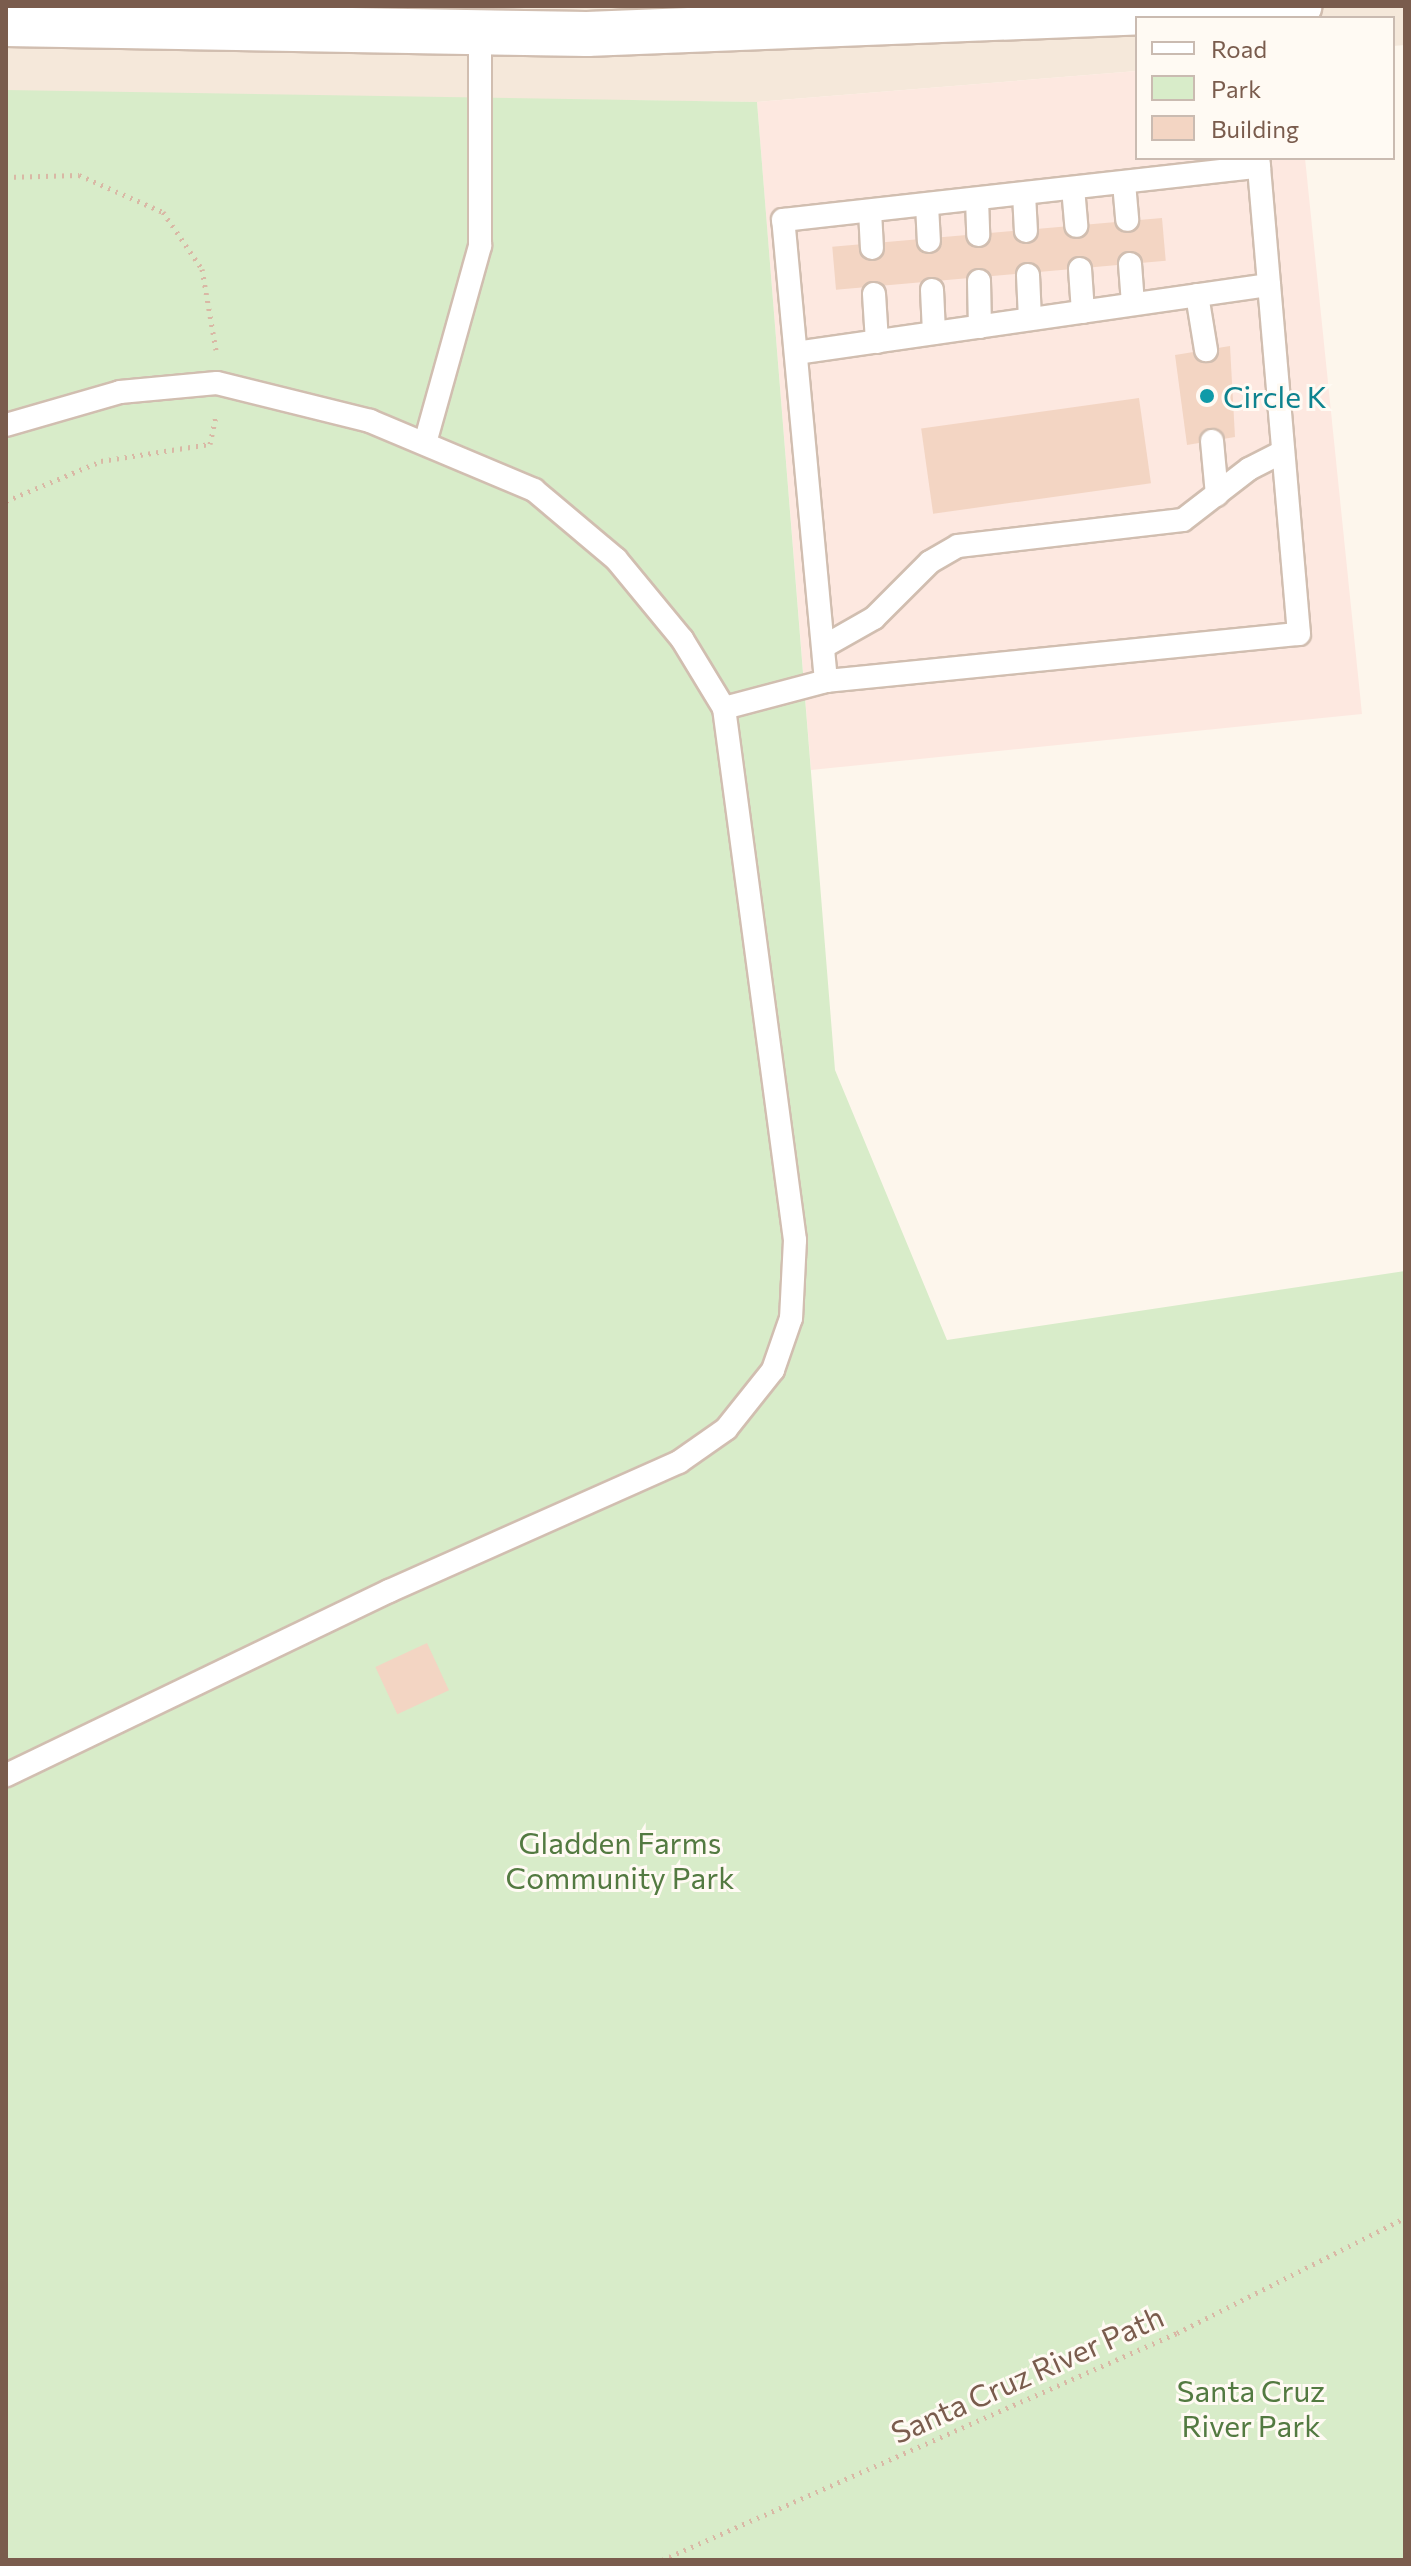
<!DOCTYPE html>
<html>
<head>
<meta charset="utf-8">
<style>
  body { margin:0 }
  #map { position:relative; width:1411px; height:2566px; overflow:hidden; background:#fdf6ec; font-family:Commissioner,sans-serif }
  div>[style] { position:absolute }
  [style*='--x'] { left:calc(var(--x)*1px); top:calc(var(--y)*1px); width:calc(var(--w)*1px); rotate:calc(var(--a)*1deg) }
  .residential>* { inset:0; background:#f5e8da }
  .commercial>* { inset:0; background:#fde8e0 }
  .green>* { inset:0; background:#d8ecc9 }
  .building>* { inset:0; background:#f3d5c3; transform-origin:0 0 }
  .path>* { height:5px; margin-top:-2.5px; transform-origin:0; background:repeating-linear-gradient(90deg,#d9b8a5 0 2px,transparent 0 8px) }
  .roads { filter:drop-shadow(2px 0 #d1beb0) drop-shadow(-2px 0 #d1beb0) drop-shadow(0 2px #d1beb0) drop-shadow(0 -2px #d1beb0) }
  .service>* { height:22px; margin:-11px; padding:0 11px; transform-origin:11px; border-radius:11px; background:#fff }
  .secondary>* { height:44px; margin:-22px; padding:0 22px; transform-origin:22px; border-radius:22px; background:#fff }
  .dots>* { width:22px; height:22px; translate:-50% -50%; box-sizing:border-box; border:4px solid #fffaf3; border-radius:50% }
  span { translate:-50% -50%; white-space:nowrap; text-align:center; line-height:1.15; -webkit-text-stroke:6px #fffaf3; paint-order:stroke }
  .culture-label { font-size:30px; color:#0d838f }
  .left { translate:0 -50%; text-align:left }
  .park-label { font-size:30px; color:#537a41 }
  .street-label { font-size:30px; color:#7a5c4d }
  .frame { position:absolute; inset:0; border:8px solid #7a5c4d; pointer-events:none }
  .legend { position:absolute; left:1135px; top:16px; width:260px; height:144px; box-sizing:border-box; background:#fffaf3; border:2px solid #cabbb1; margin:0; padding:10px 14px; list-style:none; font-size:24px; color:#7a5c4d }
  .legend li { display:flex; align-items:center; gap:16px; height:40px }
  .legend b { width:40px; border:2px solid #cabbb1 }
</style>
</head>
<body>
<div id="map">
  <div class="residential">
    <i style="clip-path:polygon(6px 6px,1405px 6px,1405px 45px,1393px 46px,1393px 18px,1137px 18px,1137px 71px,757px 102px,6px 92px)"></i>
  </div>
  <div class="commercial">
    <i style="clip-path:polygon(1137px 71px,1137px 158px,1305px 158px,1362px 714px,811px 770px,757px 102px)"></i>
  </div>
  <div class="green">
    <i style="clip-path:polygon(6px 90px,757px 102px,835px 1070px,947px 1340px,1405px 1271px,1405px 2560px,6px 2560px)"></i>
  </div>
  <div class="building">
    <i style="left:1162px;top:218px;width:43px;height:331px;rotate:85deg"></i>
    <i style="clip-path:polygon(1230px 346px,1235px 437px,1187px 445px,1175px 355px)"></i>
    <i style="left:1139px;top:398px;width:86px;height:220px;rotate:82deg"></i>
    <i style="left:427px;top:1643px;width:52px;height:57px;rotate:65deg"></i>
  </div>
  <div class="path">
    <i style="--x:6;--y:177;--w:73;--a:-1.6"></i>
    <i style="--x:79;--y:175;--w:92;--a:23.8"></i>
    <i style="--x:163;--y:212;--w:69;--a:55.6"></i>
    <i style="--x:202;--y:269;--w:82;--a:80.2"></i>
    <i style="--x:6;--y:501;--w:103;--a:-22.8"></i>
    <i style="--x:101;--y:461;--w:110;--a:-8.9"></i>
    <i style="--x:210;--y:444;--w:29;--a:-78"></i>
    <i style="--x:662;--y:2560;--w:563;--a:-23.79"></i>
    <i style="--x:1177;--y:2333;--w:255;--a:-26.8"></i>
  </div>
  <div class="roads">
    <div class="service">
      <i style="--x:1124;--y:183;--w:37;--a:85"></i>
      <i style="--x:1073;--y:188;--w:38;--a:85"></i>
      <i style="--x:1024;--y:194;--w:37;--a:87"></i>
      <i style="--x:977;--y:199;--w:36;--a:88"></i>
      <i style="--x:927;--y:205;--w:36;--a:87"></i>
      <i style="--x:870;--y:211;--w:37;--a:87"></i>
      <i style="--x:1130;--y:264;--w:40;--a:85.7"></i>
      <i style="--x:1080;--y:269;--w:43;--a:86"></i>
      <i style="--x:1028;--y:275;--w:44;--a:87.4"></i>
      <i style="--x:979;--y:281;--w:46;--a:88.8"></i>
      <i style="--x:932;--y:290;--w:43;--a:87.3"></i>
      <i style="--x:874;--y:294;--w:48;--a:86.4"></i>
      <i style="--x:1197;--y:295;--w:56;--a:80.7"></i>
      <i style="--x:796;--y:353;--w:478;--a:-8.2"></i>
      <i style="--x:6;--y:425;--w:119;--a:-16.1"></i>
      <i style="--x:120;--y:392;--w:97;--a:-5.3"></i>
      <i style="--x:217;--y:383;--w:158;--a:13.9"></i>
      <i style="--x:370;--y:421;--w:178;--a:22.8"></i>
      <i style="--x:534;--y:490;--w:107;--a:40.1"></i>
      <i style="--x:616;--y:559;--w:104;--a:50.5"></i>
      <i style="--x:682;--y:639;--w:81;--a:58.7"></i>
      <i style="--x:724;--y:708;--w:537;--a:82.4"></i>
      <i style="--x:795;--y:1240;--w:78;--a:92.9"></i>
      <i style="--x:791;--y:1318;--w:55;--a:109.1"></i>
      <i style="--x:773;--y:1370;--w:75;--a:128.5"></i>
      <i style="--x:726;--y:1429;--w:57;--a:144.9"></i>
      <i style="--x:679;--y:1462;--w:317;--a:156"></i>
      <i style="--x:389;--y:1591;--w:425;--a:154.3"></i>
      <i style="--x:1212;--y:441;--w:54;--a:84.7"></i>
      <i style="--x:425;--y:443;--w:205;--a:-74.4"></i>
      <i style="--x:480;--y:246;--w:213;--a:-90"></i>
      <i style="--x:823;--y:647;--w:59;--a:-29.6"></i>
      <i style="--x:874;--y:618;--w:79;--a:-45"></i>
      <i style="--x:930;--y:562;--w:32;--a:-30"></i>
      <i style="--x:958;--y:546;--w:226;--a:-6.6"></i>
      <i style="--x:1183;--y:520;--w:83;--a:-37.7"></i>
      <i style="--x:1249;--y:469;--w:38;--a:-27"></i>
      <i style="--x:826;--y:681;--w:463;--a:-95.3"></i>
      <i style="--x:783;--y:220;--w:479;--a:-6.4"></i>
      <i style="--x:724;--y:708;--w:106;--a:-14.8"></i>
      <i style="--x:826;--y:681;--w:475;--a:-5.7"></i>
      <i style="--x:1299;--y:634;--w:478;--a:-94.9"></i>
    </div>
    <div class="secondary">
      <i style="--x:6;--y:24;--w:581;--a:0.99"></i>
      <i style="--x:587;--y:34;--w:713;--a:-2.25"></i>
    </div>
  </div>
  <div class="dots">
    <i style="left:1207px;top:396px;background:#0f9aa8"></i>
  </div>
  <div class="culture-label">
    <span class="left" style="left:1223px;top:396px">Circle K</span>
  </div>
  <div class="park-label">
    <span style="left:620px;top:1859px">Gladden Farms<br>Community Park</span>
    <span style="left:1251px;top:2407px">Santa Cruz<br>River Park</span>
  </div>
  <div class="street-label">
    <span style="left:1027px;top:2374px;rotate:-24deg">Santa Cruz River Path</span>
  </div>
  <div class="frame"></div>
  <ul class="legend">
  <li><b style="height:10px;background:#fff"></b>Road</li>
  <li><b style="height:22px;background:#d8ecc9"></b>Park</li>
  <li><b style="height:22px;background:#f3d5c3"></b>Building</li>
  </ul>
</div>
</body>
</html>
